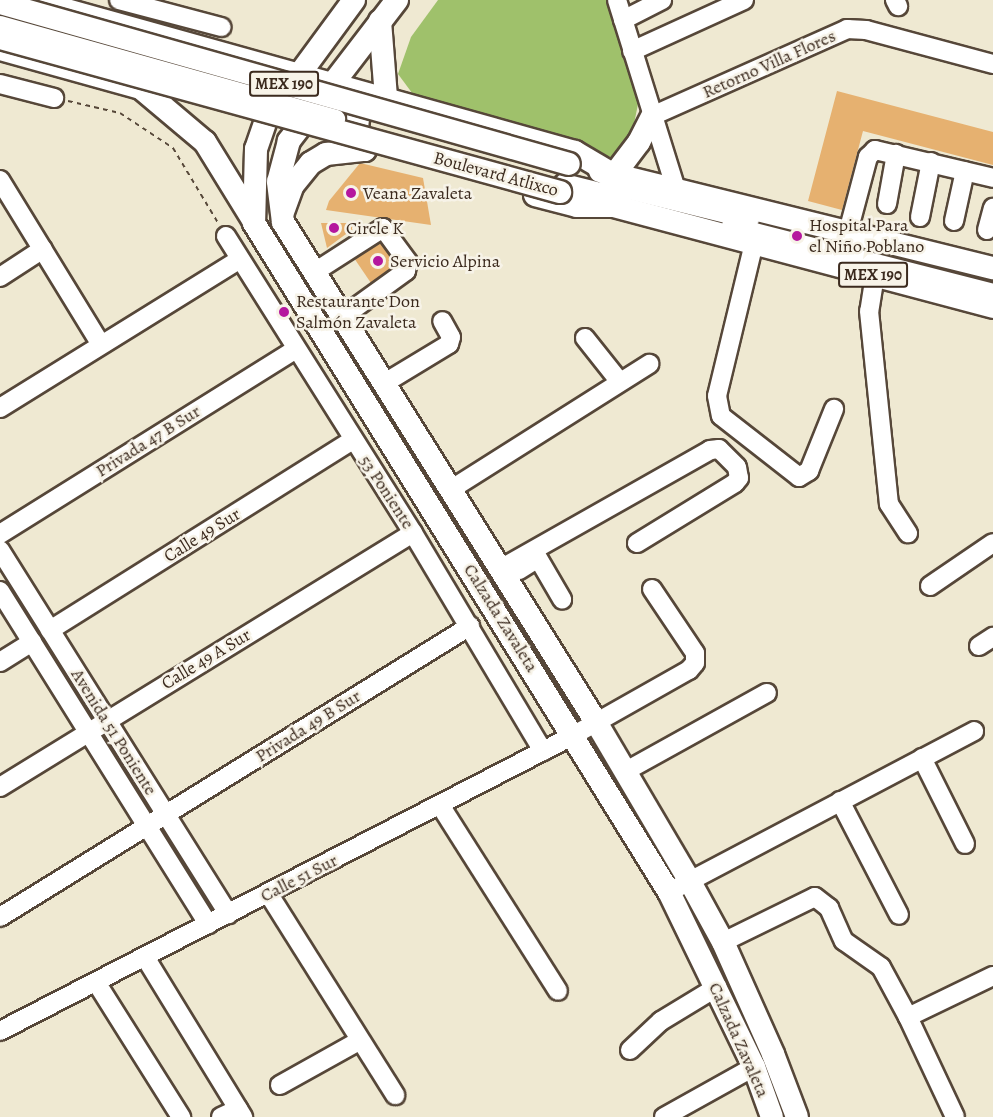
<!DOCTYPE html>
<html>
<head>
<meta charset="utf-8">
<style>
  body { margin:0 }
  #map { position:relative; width:993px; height:1117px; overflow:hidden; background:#efe9d2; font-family:Alegreya,serif }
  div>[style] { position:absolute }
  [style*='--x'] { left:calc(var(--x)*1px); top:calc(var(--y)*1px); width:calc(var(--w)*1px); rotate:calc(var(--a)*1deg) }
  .green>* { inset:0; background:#9fc16b }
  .building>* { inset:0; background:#e6b170; transform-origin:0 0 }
  .path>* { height:2px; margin-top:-1px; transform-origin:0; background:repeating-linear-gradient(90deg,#564739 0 4.5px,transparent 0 9px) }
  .roads { filter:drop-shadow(2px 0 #564739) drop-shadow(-2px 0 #564739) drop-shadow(0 2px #564739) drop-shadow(0 -2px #564739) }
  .minor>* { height:18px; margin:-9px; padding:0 9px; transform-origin:9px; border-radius:9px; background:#fff }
  .major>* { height:22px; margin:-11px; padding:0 11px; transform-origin:11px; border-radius:11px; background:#fff }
  .bridges { filter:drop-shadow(2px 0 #564739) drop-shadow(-2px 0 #564739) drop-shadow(0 2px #564739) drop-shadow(0 -2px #564739) }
  .minor-bridge>* { height:18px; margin:-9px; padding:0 9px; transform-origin:9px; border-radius:9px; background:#fff }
  .major-bridge>* { height:22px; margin:-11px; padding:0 11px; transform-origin:11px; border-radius:11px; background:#fff }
  .dots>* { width:16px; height:16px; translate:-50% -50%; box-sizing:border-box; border:3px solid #f7f3e8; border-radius:50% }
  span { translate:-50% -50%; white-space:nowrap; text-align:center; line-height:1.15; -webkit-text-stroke:5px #f7f3e8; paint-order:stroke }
  .shield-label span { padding:2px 4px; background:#f7f3e8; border:2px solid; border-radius:4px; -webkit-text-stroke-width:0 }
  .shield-label { font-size:16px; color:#3b2a1e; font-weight:700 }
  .street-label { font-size:18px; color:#3b2a1e }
  .poi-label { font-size:18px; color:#3b2a1e }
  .left { translate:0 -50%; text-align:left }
</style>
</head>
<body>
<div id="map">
  <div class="green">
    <i style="clip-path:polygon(438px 0,609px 0,639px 99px,632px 134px,614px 158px,418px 101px,398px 74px,411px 37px)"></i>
  </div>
  <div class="building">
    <i style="clip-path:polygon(837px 91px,993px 132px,993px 165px,863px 131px,842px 210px,808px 201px)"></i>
    <i style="clip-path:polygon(360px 163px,423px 178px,431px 225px,326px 210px,329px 201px)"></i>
    <i style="clip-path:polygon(321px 223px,361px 223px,327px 248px)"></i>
    <i style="left:382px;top:235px;width:40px;height:36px;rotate:56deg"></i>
  </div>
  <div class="path">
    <i style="--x:68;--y:101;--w:53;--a:13"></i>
    <i style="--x:120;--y:113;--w:64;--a:33.4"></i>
    <i style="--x:173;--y:148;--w:87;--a:59"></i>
  </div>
  <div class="roads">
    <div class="minor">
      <i style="--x:119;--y:0;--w:106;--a:14.8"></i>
      <i style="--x:617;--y:0;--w:199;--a:72.7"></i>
      <i style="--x:895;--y:0;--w:7;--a:63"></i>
      <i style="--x:623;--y:20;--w:44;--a:-27.1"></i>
      <i style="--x:632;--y:51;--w:123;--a:-24.5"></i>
      <i style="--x:0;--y:84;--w:56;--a:14.5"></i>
      <i style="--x:652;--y:116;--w:214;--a:-24"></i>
      <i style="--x:847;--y:29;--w:19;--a:3"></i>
      <i style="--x:866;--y:30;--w:131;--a:15"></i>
      <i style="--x:0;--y:180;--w:193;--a:58.5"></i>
      <i style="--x:564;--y:183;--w:58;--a:14"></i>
      <i style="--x:608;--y:185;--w:146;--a:13.8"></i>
      <i style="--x:887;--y:204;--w:51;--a:-79.8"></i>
      <i style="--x:920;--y:217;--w:56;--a:-78.7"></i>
      <i style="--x:954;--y:221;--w:51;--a:-77.6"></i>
      <i style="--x:731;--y:226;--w:270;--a:14.3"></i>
      <i style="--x:987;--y:230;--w:23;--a:-75"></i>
      <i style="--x:848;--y:232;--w:78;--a:-75.1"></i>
      <i style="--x:868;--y:157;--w:10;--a:-45"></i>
      <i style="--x:875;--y:150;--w:121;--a:13.3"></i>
      <i style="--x:226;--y:236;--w:351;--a:57.8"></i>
      <i style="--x:413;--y:533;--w:254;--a:59.2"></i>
      <i style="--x:754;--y:243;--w:157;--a:103.6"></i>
      <i style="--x:717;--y:396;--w:20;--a:79"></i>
      <i style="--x:721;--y:416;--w:99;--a:38"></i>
      <i style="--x:799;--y:477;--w:12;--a:-31"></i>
      <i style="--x:809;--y:471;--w:67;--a:-68"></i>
      <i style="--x:313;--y:273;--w:83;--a:-32.7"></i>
      <i style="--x:383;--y:228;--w:42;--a:53.7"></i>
      <i style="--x:408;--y:262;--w:9;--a:103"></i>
      <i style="--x:406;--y:271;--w:80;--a:144.1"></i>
      <i style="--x:875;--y:275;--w:36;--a:99"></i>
      <i style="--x:869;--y:311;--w:194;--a:84.1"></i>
      <i style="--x:889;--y:504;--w:35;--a:57"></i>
      <i style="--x:0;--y:277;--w:51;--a:-33.1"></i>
      <i style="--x:585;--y:338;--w:56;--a:51.5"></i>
      <i style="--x:383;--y:384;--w:77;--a:-31.2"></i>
      <i style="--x:449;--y:344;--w:7;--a:-74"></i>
      <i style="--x:451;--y:337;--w:18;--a:-119"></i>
      <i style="--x:0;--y:408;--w:281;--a:-31.8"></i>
      <i style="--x:450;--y:490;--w:236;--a:-32.3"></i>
      <i style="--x:0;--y:534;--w:349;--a:-32"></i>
      <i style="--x:0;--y:550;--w:430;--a:57.9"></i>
      <i style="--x:500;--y:569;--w:241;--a:-29.5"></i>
      <i style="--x:710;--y:450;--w:9;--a:-6"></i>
      <i style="--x:719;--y:449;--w:25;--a:45"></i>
      <i style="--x:737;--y:467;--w:11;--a:80"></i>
      <i style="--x:739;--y:478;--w:6;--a:129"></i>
      <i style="--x:735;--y:483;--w:115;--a:148.5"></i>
      <i style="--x:519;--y:570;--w:22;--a:-32"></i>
      <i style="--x:538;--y:558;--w:48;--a:59.7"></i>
      <i style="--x:930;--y:586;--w:76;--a:-34.3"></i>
      <i style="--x:0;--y:591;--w:393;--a:58"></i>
      <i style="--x:50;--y:630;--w:358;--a:-32.1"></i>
      <i style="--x:979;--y:646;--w:17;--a:-33"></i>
      <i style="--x:0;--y:662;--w:38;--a:-32"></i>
      <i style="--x:922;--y:758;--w:96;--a:63.4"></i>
      <i style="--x:626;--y:771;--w:161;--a:-29"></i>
      <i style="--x:0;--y:787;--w:485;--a:-31.6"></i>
      <i style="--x:840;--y:801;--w:128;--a:62.6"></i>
      <i style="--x:440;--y:805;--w:220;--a:57.6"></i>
      <i style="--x:669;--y:892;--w:345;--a:-27.8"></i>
      <i style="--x:268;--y:893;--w:239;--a:57.8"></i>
      <i style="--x:0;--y:917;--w:553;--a:-31.76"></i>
      <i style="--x:723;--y:942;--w:102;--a:-26.1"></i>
      <i style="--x:815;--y:897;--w:18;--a:38"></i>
      <i style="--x:829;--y:908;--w:36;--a:66"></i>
      <i style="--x:844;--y:941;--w:45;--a:35.1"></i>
      <i style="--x:881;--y:967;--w:57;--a:61.6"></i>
      <i style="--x:908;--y:1017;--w:94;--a:-25.8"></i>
      <i style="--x:145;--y:957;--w:188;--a:58.5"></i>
      <i style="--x:96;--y:982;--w:160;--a:57.8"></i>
      <i style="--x:908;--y:1017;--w:110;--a:64.8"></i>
      <i style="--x:0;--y:1031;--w:646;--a:-27.28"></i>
      <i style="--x:574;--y:735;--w:132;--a:-29.5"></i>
      <i style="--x:689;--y:670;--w:9;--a:-49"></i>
      <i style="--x:695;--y:663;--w:10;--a:-90"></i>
      <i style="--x:695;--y:653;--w:77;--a:-123.9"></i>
      <i style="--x:630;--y:1050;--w:42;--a:-43.1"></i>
      <i style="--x:661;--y:1021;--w:66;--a:-31.3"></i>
      <i style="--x:280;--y:1085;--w:90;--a:-29.1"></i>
      <i style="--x:221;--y:1117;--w:19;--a:-25"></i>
      <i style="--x:664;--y:1117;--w:103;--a:-29.1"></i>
    </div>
    <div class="major">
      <i style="--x:31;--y:0;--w:565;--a:15.61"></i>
      <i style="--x:575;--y:152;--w:45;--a:30.5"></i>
      <i style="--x:354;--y:0;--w:149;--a:126.3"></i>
      <i style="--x:266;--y:120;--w:31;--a:109"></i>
      <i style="--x:256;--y:149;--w:74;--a:91.5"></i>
      <i style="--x:254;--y:223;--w:787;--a:58.19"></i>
      <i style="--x:669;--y:892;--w:195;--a:64.1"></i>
      <i style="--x:754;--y:1067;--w:53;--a:70.2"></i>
      <i style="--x:397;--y:0;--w:178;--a:127.5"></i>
      <i style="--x:289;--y:141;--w:42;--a:105"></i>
      <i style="--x:278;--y:182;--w:40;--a:82.9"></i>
      <i style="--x:283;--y:222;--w:590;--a:57.95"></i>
      <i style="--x:596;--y:722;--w:183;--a:59.5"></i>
      <i style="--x:689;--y:880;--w:71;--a:61.3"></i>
      <i style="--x:723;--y:942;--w:123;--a:65.9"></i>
      <i style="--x:773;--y:1054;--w:67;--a:69.1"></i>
      <i style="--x:380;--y:21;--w:77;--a:85.5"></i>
      <i style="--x:0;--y:49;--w:168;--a:15.5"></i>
      <i style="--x:142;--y:89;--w:82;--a:40.1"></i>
      <i style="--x:205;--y:142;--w:92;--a:58.4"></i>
      <i style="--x:600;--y:171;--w:405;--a:13.9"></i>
      <i style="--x:614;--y:175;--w:41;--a:-52.9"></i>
      <i style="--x:639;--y:142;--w:29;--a:-63"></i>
      <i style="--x:535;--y:195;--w:43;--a:14.7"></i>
      <i style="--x:577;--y:206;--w:36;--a:0"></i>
      <i style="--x:599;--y:202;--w:408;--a:14.9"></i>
      <i style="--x:283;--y:212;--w:29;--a:-70"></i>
      <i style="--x:293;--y:185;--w:28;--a:-51"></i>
      <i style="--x:311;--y:163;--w:17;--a:-31"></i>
      <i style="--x:326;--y:154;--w:39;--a:-6"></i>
      <i style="--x:365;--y:150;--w:21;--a:-113"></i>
      <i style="--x:357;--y:131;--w:13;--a:-86"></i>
      <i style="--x:358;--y:118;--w:14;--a:-60"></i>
      <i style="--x:365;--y:106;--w:18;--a:-22"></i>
    </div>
  </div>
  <div class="bridges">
    <div class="minor-bridge">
      <i style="--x:0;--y:25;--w:349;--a:15.6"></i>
    </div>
    <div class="major-bridge">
      <i style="--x:0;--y:3;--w:591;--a:15.8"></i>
      <i style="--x:0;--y:38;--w:581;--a:15.38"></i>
    </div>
  </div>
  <div class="dots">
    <i style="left:351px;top:193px;background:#b5179e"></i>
    <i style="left:334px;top:228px;background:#b5179e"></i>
    <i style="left:797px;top:236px;background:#b5179e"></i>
    <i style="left:378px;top:261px;background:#b5179e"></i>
    <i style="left:284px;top:312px;background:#b5179e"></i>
  </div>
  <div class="shield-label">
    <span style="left:284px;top:84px">MEX 190</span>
    <span style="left:873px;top:275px">MEX 190</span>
  </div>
  <div class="street-label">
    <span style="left:769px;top:64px;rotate:-24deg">Retorno Villa Flores</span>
    <span style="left:496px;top:174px;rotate:15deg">Boulevard Atlixco</span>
    <span style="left:148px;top:441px;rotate:-32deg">Privada 47 B Sur</span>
    <span style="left:387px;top:492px;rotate:57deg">53 Poniente</span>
    <span style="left:202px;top:535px;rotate:-32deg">Calle 49 Sur</span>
    <span style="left:501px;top:618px;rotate:58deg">Calzada Zavaleta</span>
    <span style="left:206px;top:659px;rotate:-31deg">Calle 49 A Sur</span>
    <span style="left:308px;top:726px;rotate:-32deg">Privada 49 B Sur</span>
    <span style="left:114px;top:732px;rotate:58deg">Avenida 51 Poniente</span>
    <span style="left:299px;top:878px;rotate:-27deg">Calle 51 Sur</span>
    <span style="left:739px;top:1040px;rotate:66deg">Calzada Zavaleta</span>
  </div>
  <div class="poi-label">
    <span class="left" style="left:363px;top:193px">Veana Zavaleta</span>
    <span class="left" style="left:809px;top:236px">Hospital Para<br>el Niño Poblano</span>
    <span class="left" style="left:346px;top:228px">Circle K</span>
    <span class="left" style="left:390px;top:261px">Servicio Alpina</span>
    <span class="left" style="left:296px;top:312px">Restaurante Don<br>Salmón Zavaleta</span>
  </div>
</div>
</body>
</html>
